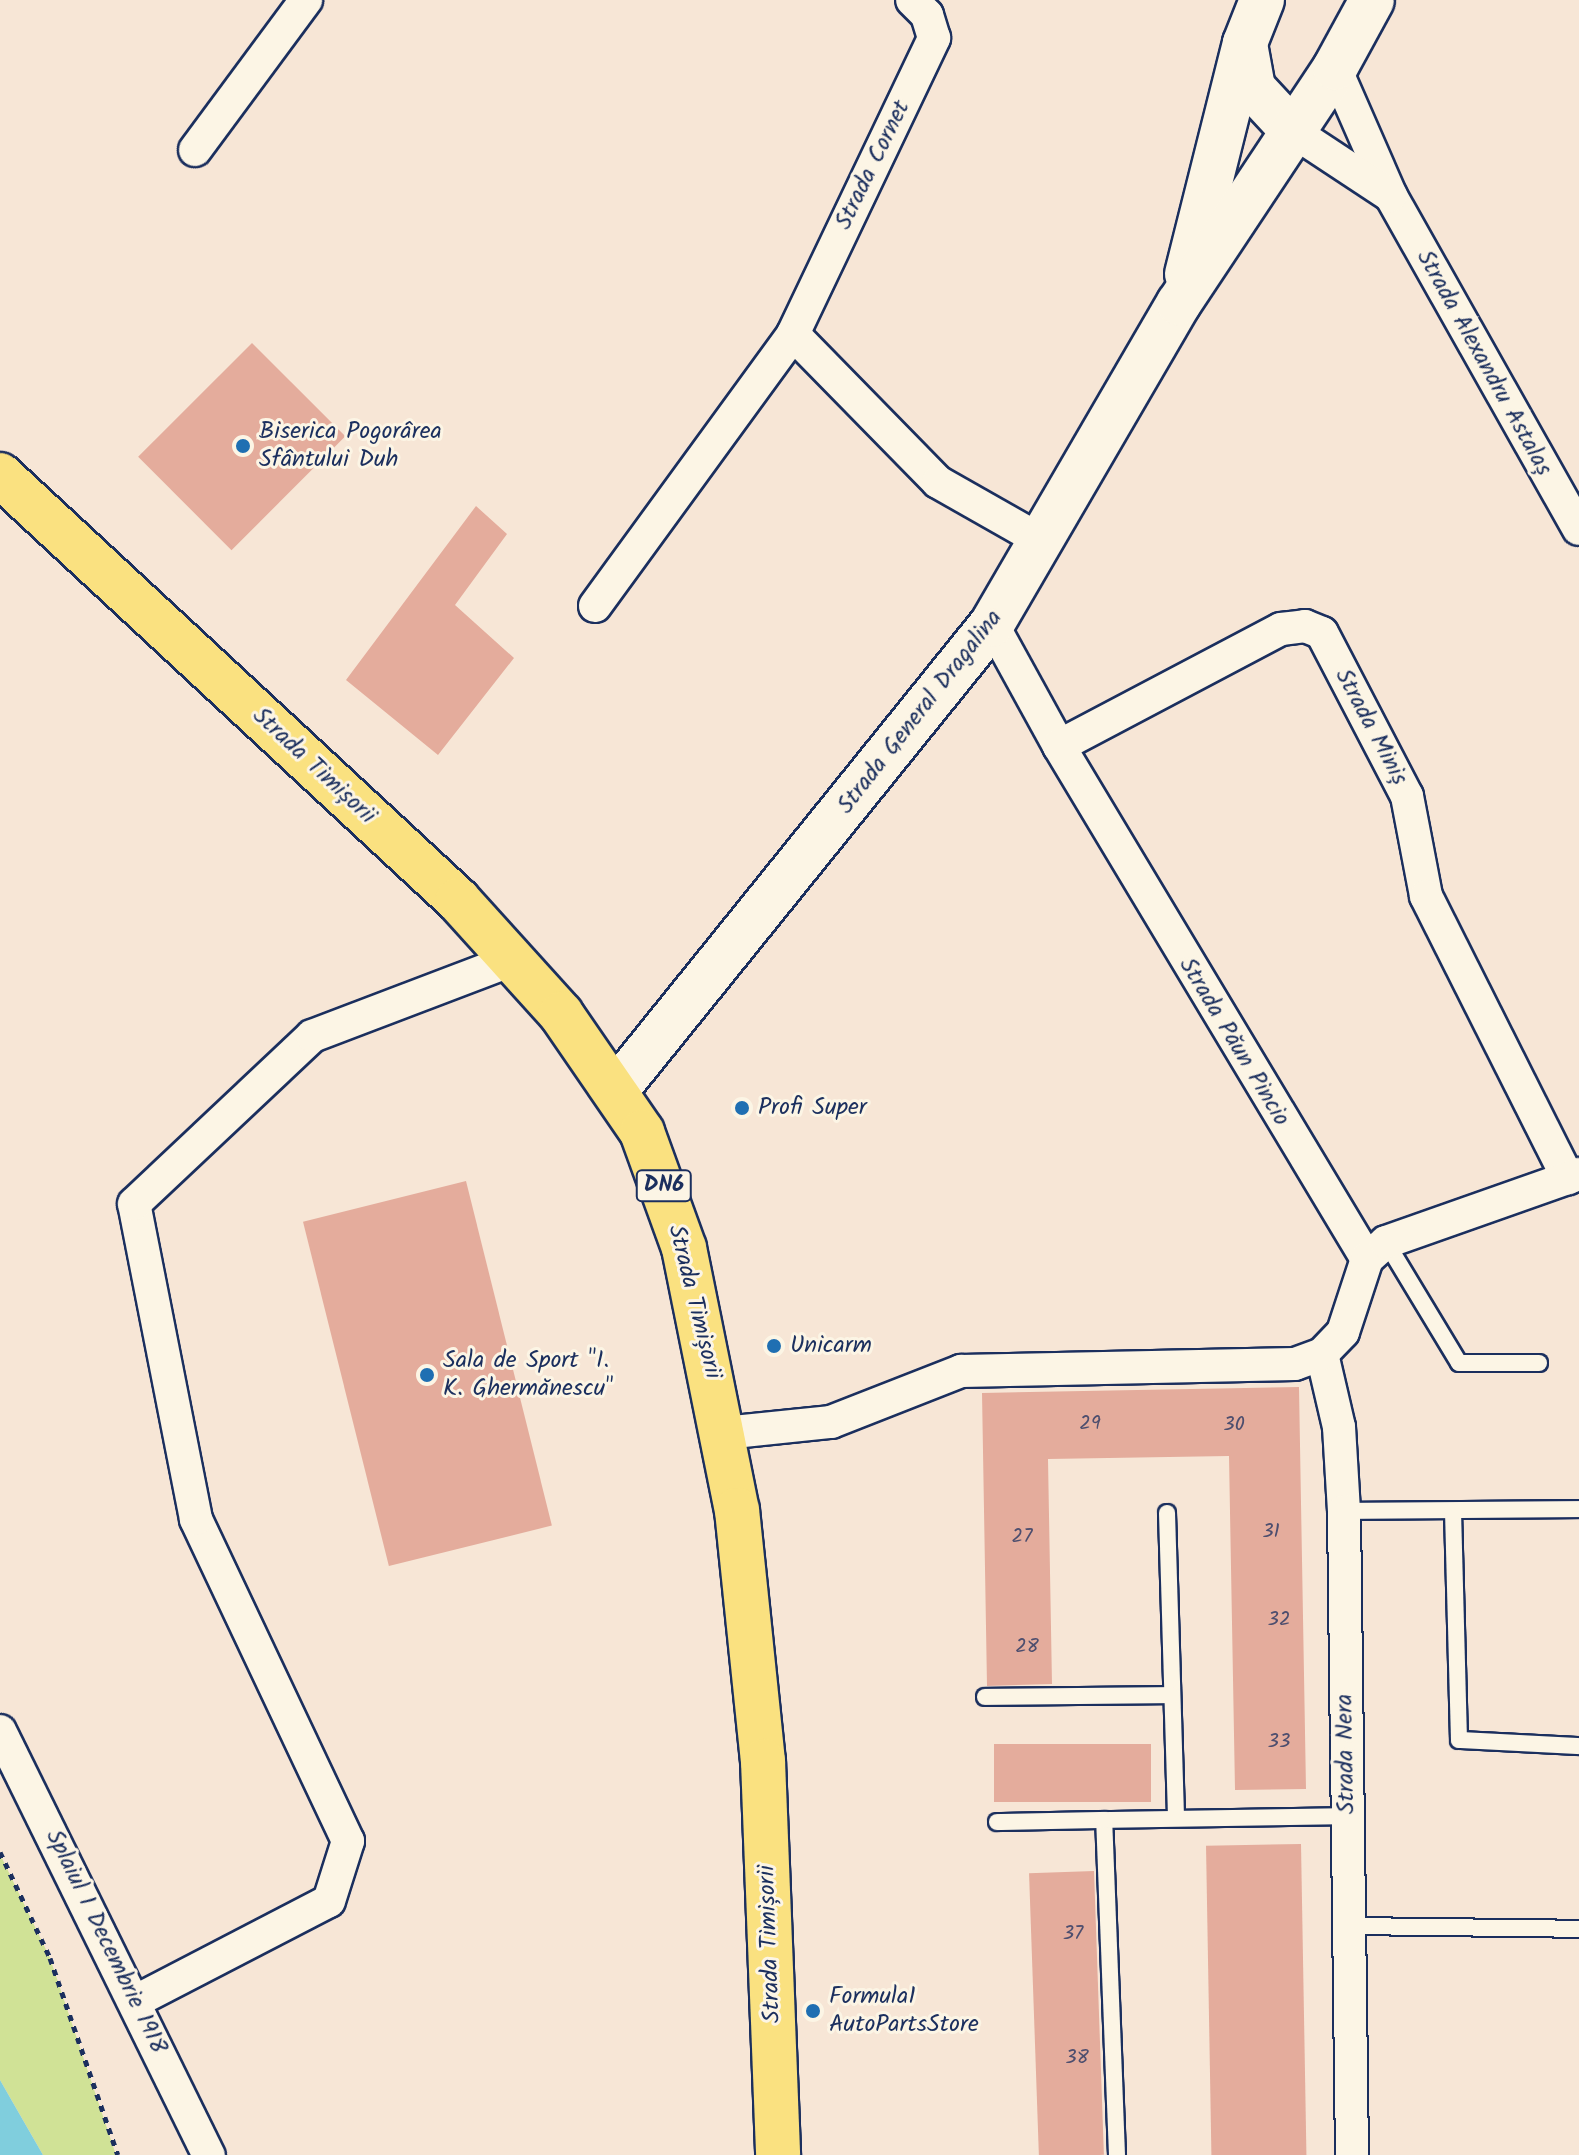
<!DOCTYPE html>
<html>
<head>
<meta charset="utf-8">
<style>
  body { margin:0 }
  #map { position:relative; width:1579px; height:2155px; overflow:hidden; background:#f7e6d6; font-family:Kalam,sans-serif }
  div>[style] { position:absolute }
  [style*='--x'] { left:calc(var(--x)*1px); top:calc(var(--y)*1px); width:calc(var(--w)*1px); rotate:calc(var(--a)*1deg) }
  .green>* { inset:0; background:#d0e296 }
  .water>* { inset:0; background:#80cedd }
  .building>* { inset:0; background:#e4ac9c; transform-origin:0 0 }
  .path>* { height:5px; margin-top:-2.5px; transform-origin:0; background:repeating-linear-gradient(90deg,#1b2f5e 0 6px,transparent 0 12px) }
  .roads { filter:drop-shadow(2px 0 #1b2f5e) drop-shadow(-2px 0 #1b2f5e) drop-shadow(0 2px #1b2f5e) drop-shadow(0 -2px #1b2f5e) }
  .lane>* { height:16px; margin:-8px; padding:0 8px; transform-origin:8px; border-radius:8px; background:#fcf5e5 }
  .street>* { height:32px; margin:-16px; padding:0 16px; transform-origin:16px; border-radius:16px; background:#fcf5e5 }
  .secondary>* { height:44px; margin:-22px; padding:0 22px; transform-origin:22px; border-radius:22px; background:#fcf5e5 }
  .primary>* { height:44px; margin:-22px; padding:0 22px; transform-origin:22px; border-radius:22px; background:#fae180 }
  .dots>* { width:22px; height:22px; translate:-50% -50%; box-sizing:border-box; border:4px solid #fcf5e5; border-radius:50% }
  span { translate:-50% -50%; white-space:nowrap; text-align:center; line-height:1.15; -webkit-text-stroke:6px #fcf5e5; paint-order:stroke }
  .number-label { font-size:20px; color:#4d4e6e }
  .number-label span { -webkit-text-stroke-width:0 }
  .shield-label span { padding:2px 6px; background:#fcf5e5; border:2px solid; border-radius:6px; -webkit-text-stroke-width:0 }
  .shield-label { font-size:22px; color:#1b2f5e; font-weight:700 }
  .street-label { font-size:24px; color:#1b2f5e }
  .poi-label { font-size:24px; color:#1b2f5e }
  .left { translate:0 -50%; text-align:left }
</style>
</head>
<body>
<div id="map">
  <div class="green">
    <i style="clip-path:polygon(0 1854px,50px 1958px,116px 2155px,43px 2155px,0 2080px)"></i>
  </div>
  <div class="water">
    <i style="clip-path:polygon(0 2080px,12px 2101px,43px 2155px,0 2155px)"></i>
  </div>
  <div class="building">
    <i style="left:252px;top:343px;width:132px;height:161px;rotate:45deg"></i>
    <i style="clip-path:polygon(476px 506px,507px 534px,455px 605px,514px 658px,438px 755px,346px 680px)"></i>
    <i style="left:466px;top:1181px;width:355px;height:168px;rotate:76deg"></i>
    <i style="clip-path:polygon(1299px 1387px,1306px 1789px,1235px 1790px,1229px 1456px,1048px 1459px,1052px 1684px,987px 1686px,982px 1393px)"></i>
    <i style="left:1151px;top:1744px;width:58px;height:157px;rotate:90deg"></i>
    <i style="left:1301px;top:1844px;width:311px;height:95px;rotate:89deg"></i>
    <i style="left:1094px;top:1871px;width:284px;height:65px;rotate:88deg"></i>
  </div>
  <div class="path">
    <i style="--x:0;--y:1852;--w:117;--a:64.7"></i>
    <i style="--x:50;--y:1958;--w:208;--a:71"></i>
  </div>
  <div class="roads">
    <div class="lane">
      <i style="--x:1386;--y:1242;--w:141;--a:58.9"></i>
      <i style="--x:1459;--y:1363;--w:80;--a:0"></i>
      <i style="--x:1344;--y:1511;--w:235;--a:-0.5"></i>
      <i style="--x:1453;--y:1511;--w:229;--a:88.5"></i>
      <i style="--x:1459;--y:1740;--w:120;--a:2.9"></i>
      <i style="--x:1167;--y:1513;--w:305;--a:88.3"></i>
      <i style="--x:985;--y:1697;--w:187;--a:-0.6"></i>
      <i style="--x:997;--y:1822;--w:107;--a:-1.1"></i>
      <i style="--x:1349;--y:1926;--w:230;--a:0.7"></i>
      <i style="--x:1117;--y:2155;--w:335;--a:-92.2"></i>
      <i style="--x:1104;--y:1820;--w:242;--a:-0.9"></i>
    </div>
    <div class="street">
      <i style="--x:1335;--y:68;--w:140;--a:66.4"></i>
      <i style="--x:1391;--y:196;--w:382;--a:60.6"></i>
      <i style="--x:1294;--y:132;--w:116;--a:33.4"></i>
      <i style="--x:195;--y:150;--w:187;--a:-53.5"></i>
      <i style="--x:793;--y:334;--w:207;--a:45.6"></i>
      <i style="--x:938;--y:482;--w:120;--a:29.6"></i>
      <i style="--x:595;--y:606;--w:336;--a:-53.9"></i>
      <i style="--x:793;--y:334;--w:328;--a:-64.5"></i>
      <i style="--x:934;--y:38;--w:24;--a:-107"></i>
      <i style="--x:927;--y:15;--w:21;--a:-135"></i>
      <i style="--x:992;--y:624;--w:139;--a:61.2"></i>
      <i style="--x:1059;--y:746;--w:598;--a:59.02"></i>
      <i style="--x:1059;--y:746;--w:251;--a:-27.8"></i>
      <i style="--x:1281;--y:629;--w:24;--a:-7"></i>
      <i style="--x:1305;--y:626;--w:18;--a:22"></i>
      <i style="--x:1322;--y:633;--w:184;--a:62.5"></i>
      <i style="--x:1407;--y:796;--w:102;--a:79.2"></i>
      <i style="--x:1426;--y:896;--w:316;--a:63.3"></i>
      <i style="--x:1322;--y:1354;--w:75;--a:76.9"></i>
      <i style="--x:1339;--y:1427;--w:84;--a:86.6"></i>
      <i style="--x:1344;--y:1511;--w:644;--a:89.29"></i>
      <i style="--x:724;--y:1433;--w:108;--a:-5.9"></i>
      <i style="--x:831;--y:1422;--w:140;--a:-21.4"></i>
      <i style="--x:961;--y:1371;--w:334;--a:-1.2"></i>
      <i style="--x:1295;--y:1364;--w:29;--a:-20"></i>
      <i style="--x:1322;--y:1354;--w:30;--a:-46"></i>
      <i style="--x:1343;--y:1332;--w:77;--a:-71.8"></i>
      <i style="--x:1367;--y:1259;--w:25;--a:-42"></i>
      <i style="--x:1386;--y:1242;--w:205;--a:-19.4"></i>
      <i style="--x:0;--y:1731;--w:473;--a:63.8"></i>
      <i style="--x:136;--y:2001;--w:217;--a:-27.4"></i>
      <i style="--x:329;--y:1901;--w:63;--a:-72.4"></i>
      <i style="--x:348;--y:1841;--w:356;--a:-115.3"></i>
      <i style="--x:196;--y:1519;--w:321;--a:-101.1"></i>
      <i style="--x:134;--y:1204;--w:245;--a:-43.3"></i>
      <i style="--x:312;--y:1036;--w:214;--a:-20.8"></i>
    </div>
    <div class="secondary">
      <i style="--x:1245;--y:44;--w:45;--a:79.7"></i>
      <i style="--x:1253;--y:88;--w:60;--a:47"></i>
      <i style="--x:1187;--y:274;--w:238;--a:-75.9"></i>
      <i style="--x:1245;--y:43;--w:46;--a:-68.4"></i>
      <i style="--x:616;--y:1090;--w:599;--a:-51.1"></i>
      <i style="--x:992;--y:624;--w:371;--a:-59.8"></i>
      <i style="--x:1179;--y:303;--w:282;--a:-56.4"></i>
      <i style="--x:1335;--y:68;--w:77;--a:-61.4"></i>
    </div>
    <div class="primary">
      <i style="--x:0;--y:475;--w:625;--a:42.86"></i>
      <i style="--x:458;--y:900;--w:154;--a:47.9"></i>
      <i style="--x:561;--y:1014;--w:143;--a:55.5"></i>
      <i style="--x:642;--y:1132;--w:123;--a:70.1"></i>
      <i style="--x:684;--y:1248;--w:267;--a:78.6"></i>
      <i style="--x:737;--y:1510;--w:252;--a:84.1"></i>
      <i style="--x:763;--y:1761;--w:394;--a:87.8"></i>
    </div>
  </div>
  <div class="dots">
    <i style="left:243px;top:446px;background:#1f6fb2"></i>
    <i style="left:742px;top:1108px;background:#1f6fb2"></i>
    <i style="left:774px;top:1346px;background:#1f6fb2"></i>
    <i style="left:427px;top:1375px;background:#1f6fb2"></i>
    <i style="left:813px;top:2011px;background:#1f6fb2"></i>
  </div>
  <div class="number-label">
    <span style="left:1090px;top:1424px">29</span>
    <span style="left:1234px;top:1425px">30</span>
    <span style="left:1271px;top:1532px">31</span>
    <span style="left:1022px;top:1537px">27</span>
    <span style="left:1279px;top:1620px">32</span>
    <span style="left:1027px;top:1647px">28</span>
    <span style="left:1279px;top:1742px">33</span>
    <span style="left:1073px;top:1934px">37</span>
    <span style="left:1077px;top:2058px">38</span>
  </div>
  <div class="shield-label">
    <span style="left:664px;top:1186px">DN6</span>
  </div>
  <div class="street-label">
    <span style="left:873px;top:165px;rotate:-64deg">Strada Cornet</span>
    <span style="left:1484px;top:363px;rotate:61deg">Strada Alexandru Astalaș</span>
    <span style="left:920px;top:712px;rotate:-52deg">Strada General Dragalina</span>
    <span style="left:1371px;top:727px;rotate:62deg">Strada Miniș</span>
    <span style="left:314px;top:766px;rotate:43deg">Strada Timișorii</span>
    <span style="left:1234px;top:1042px;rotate:59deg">Strada Păun Pincio</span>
    <span style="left:694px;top:1302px;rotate:76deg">Strada Timișorii</span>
    <span style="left:1346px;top:1754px;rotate:-91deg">Strada Nera</span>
    <span style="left:106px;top:1942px;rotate:64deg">Splaiul 1 Decembrie 1918</span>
    <span style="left:770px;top:1944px;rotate:-92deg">Strada Timișorii</span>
  </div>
  <div class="poi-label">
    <span class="left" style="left:259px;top:446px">Biserica Pogorârea<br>Sfântului Duh</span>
    <span class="left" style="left:758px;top:1108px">Profi Super</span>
    <span class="left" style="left:790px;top:1346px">Unicarm</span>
    <span class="left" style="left:443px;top:1375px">Sala de Sport "I.<br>K. Ghermănescu"</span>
    <span class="left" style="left:829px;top:2011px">Formula1<br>AutoPartsStore</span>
  </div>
</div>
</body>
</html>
